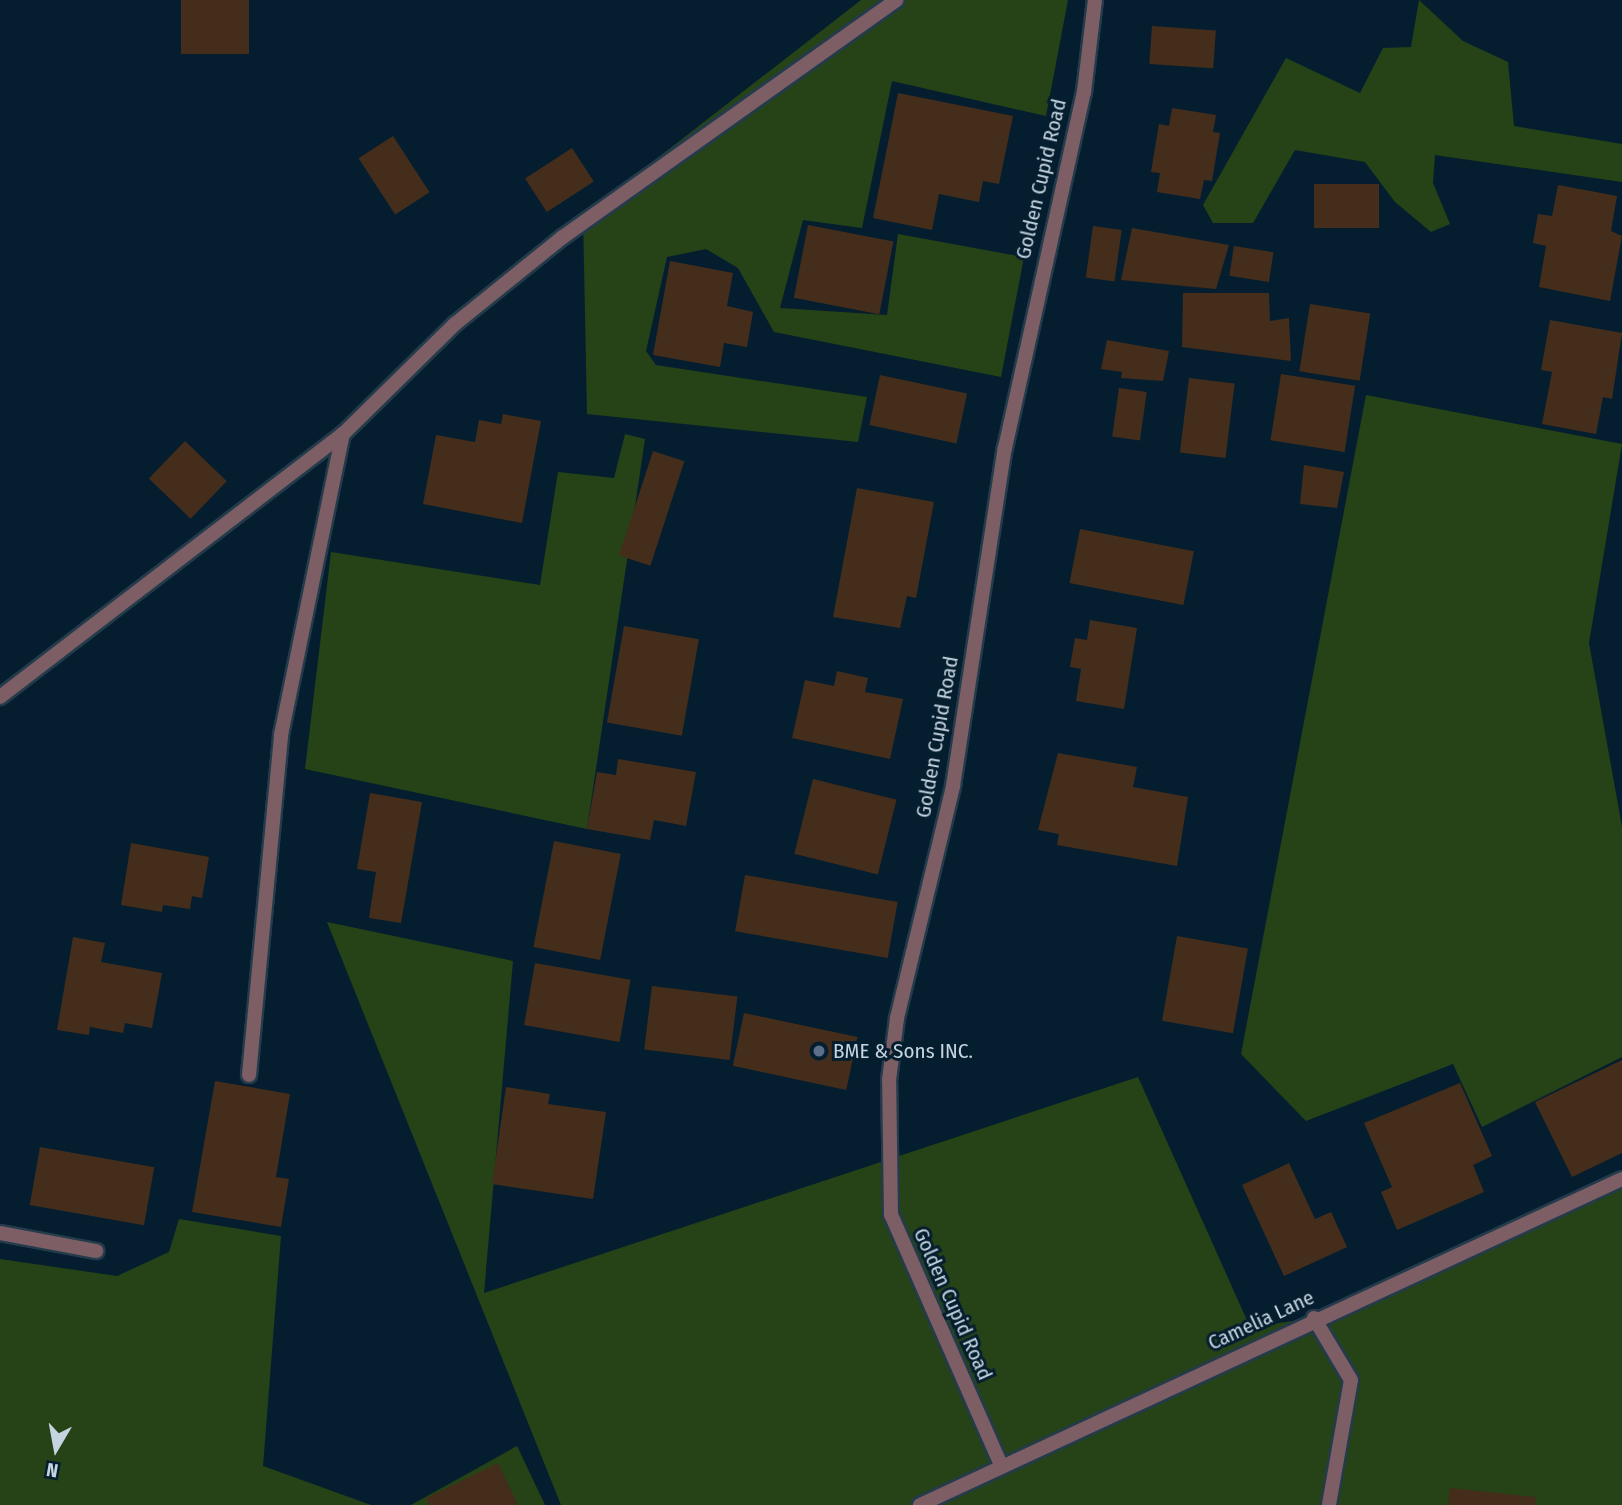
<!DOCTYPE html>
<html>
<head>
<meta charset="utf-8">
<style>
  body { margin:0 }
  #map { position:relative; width:1622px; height:1505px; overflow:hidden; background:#051e2f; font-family:"Fira Sans Condensed",sans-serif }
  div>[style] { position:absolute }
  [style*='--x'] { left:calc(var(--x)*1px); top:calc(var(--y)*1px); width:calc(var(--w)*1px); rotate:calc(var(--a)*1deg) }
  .green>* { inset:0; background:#254316 }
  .building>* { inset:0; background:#452d1b; transform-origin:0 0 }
  .roads { filter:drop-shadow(2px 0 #243b4b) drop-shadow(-2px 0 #243b4b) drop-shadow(0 2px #243b4b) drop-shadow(0 -2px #243b4b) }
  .street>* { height:14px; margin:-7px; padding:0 7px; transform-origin:7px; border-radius:7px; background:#7d5e65 }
  .dots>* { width:19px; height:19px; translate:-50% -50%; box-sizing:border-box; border:4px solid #051e2f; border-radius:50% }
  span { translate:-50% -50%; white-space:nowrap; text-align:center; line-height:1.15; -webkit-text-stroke:6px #051e2f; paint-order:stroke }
  .street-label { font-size:21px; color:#c5d4e0 }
  .poi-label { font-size:21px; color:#c5d4e0 }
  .left { translate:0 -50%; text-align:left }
  .north { position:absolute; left:21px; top:1414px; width:70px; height:70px; -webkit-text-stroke:5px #051e2f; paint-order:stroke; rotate:190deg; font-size:19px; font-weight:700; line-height:28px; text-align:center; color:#c5d4e0 }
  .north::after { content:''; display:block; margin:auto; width:24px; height:32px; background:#c5d4e0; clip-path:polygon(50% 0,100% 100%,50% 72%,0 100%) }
</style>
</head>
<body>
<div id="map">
  <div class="green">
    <i style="clip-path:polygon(861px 0,1068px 0,1046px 116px,892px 81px,862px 228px,803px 220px,780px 308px,887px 315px,898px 234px,1024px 257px,1001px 377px,774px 332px,738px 268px,706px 249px,667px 257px,646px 351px,656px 365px,867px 397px,858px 442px,587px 414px,583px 216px)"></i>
    <i style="clip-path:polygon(1419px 0,1463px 41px,1508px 62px,1514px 126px,1622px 144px,1622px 182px,1435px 155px,1433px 183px,1450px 224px,1431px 232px,1395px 202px,1365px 162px,1295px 150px,1253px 223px,1213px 223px,1203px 205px,1286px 58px,1360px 93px,1383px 48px,1411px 47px)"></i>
    <i style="clip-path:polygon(1366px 395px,1622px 444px,1589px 643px,1622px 827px,1622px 1057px,1482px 1127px,1453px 1064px,1306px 1121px,1241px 1054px)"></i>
    <i style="clip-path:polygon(625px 434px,645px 439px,587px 829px,305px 769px,331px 552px,540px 585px,558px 472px,614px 478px)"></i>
    <i style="clip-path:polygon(327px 922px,513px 961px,484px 1293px,1138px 1077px,1250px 1327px,1314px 1318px,1622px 1175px,1622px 1505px,561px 1505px)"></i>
    <i style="clip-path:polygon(179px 1219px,281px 1236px,263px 1466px,371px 1505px,0 1505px,0 1259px,117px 1276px,169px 1252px)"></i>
    <i style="clip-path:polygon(517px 1446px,545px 1505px,411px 1505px)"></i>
  </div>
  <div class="building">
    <i style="left:181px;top:0;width:68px;height:54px"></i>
    <i style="left:1152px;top:26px;width:64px;height:38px;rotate:4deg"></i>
    <i style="clip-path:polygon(898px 93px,1013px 116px,999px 184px,983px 181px,979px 202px,939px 194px,932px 230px,873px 218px)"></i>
    <i style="clip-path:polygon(1172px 108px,1216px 115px,1213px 132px,1220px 133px,1212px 181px,1204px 180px,1200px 199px,1157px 192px,1160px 173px,1151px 172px,1159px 124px,1169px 126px)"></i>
    <i style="left:393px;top:136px;width:67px;height:41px;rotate:57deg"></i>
    <i style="left:572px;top:148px;width:40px;height:56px;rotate:57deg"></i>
    <i style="left:1314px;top:184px;width:65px;height:44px"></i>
    <i style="clip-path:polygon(1558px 185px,1617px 196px,1611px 231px,1622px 236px,1610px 301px,1539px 287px,1546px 246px,1533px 243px,1538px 214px,1552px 216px)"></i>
    <i style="left:808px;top:225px;width:87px;height:74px;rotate:11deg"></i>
    <i style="left:1093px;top:226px;width:29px;height:52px;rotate:8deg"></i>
    <i style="clip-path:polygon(1132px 228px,1229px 245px,1216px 289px,1121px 280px)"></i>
    <i style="left:1234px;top:246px;width:40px;height:30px;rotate:9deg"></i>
    <i style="clip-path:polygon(670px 261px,733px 273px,727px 306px,753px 312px,747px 347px,724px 343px,720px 367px,653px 355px)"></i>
    <i style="clip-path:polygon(1183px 293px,1269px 293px,1270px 321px,1289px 318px,1291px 361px,1182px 347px)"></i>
    <i style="left:1310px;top:304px;width:61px;height:68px;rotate:9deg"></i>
    <i style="clip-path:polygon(1550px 320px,1622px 333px,1612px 399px,1603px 397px,1596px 434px,1542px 424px,1552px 372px,1541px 370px)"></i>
    <i style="clip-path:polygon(1107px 340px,1169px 351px,1163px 381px,1121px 378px,1122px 372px,1101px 369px)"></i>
    <i style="left:1281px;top:374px;width:75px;height:67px;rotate:9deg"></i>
    <i style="left:880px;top:375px;width:89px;height:51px;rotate:12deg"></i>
    <i style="left:1189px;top:378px;width:46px;height:75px;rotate:7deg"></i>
    <i style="left:1119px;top:388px;width:28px;height:49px;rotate:8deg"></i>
    <i style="clip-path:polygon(503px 414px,541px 421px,522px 523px,423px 504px,436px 435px,475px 442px,479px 420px,501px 424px)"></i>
    <i style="left:185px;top:441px;width:58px;height:52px;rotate:44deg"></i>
    <i style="left:653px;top:451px;width:33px;height:110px;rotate:18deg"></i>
    <i style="clip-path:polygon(1304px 465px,1344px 472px,1337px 508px,1300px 504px)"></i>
    <i style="clip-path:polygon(857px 488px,934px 502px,916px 598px,907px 596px,900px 628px,833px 617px)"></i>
    <i style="left:1080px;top:529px;width:116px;height:55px;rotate:11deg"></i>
    <i style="clip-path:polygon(1090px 620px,1137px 628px,1124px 709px,1076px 701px,1081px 669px,1070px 667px,1075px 638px,1087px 640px)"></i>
    <i style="left:624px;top:626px;width:76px;height:98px;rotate:10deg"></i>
    <i style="clip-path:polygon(837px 671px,868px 678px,865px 692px,903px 699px,890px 759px,792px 738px,805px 680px,834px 686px)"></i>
    <i style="clip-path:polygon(1058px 753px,1137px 767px,1133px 787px,1188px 797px,1177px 866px,1057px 845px,1059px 834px,1038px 830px)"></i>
    <i style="clip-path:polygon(618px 759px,696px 772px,686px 826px,654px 820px,650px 840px,587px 829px,597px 772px,616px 775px)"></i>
    <i style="left:813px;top:779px;width:86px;height:77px;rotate:14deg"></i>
    <i style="clip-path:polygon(370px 793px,422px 802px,401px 923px,369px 918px,376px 872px,357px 869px)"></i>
    <i style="left:554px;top:841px;width:68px;height:108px;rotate:11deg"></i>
    <i style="clip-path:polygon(131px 843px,209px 857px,202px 898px,192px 896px,190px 909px,163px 905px,162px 912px,121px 905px)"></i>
    <i style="left:745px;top:875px;width:155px;height:57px;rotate:10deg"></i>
    <i style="left:1177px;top:936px;width:72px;height:86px;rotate:10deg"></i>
    <i style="clip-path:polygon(73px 937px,105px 943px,101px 962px,162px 973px,152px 1028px,125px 1023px,123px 1033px,90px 1027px,89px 1035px,57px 1030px)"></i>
    <i style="left:535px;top:963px;width:97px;height:63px;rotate:10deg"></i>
    <i style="left:652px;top:986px;width:86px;height:64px;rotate:7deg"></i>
    <i style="left:744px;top:1013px;width:116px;height:54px;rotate:12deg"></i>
    <i style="clip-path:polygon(1622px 1060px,1622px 1153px,1572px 1177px,1535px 1102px)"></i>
    <i style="clip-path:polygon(215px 1081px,290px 1094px,276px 1177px,289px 1179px,281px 1227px,192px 1212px)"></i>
    <i style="clip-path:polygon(1460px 1083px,1492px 1156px,1473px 1165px,1484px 1192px,1397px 1230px,1381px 1192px,1392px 1187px,1364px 1123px)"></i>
    <i style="clip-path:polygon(506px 1087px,550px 1094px,548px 1104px,606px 1112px,593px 1199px,492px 1184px)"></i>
    <i style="left:40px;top:1147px;width:116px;height:59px;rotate:10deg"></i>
    <i style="clip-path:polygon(1289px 1163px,1315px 1219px,1331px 1212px,1347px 1247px,1284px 1276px,1242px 1185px)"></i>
    <i style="clip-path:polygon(498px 1463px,518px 1505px,429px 1505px,426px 1498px)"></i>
    <i style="clip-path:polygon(1450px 1488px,1536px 1497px,1535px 1505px,1448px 1505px)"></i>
  </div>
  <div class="roads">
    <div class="street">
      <i style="--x:0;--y:697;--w:432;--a:-37.5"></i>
      <i style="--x:249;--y:1075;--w:342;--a:-84.6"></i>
      <i style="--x:281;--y:735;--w:307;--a:-78.4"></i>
      <i style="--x:343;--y:434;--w:157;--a:-44.5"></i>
      <i style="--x:455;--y:324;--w:139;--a:-38.9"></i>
      <i style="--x:563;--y:237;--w:409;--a:-35.4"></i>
      <i style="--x:0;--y:1233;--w:98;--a:10.6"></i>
      <i style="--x:1314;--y:1318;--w:72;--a:59.2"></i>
      <i style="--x:1351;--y:1380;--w:127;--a:100"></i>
      <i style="--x:1001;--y:1465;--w:273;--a:-113.7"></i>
      <i style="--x:891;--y:1215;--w:135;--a:-90.8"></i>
      <i style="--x:889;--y:1080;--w:63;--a:-82.6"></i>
      <i style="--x:897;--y:1018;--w:239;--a:-76.4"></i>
      <i style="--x:953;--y:786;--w:342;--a:-81.3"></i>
      <i style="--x:1005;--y:448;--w:365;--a:-77.5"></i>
      <i style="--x:1084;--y:92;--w:93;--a:-83.2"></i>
      <i style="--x:920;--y:1505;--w:774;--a:-24.91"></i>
    </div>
  </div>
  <div class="dots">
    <i style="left:819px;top:1051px;background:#5c6f8a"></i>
  </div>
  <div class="street-label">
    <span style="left:1041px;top:179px;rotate:-77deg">Golden Cupid Road</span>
    <span style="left:937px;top:737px;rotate:-80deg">Golden Cupid Road</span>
    <span style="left:953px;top:1304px;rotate:66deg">Golden Cupid Road</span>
    <span style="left:1261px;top:1320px;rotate:-25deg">Camelia Lane</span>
  </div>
  <div class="poi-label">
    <span class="left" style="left:833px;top:1051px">BME &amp; Sons INC.</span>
  </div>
  <div class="north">N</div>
</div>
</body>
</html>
